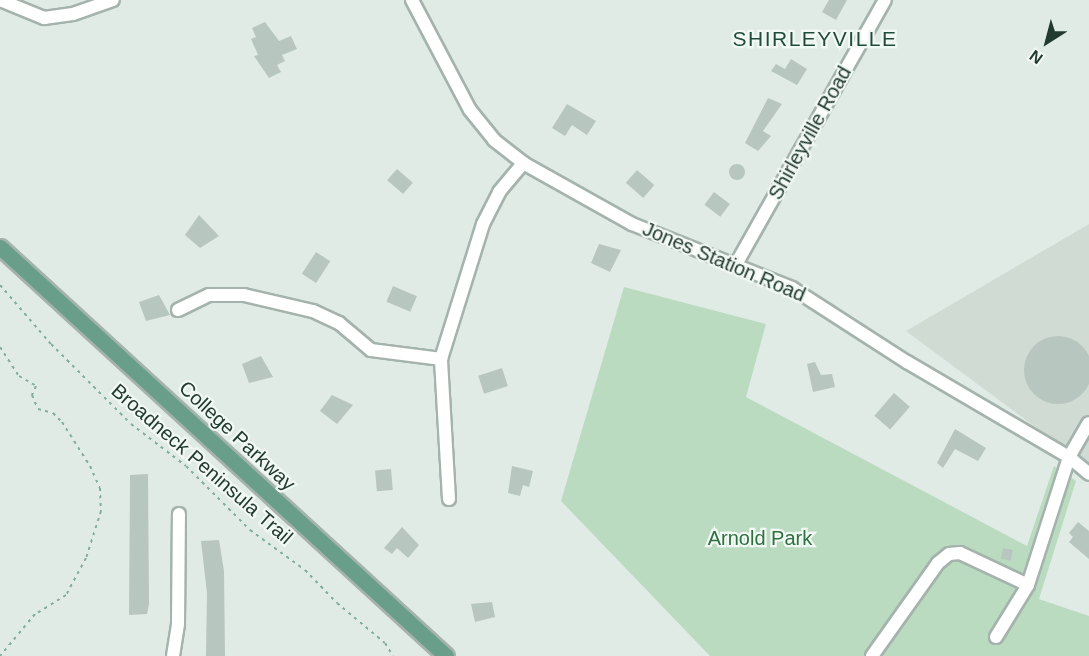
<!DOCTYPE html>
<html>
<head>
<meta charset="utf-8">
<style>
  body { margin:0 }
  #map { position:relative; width:1089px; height:656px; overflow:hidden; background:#e1ebe6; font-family:Helvetica,sans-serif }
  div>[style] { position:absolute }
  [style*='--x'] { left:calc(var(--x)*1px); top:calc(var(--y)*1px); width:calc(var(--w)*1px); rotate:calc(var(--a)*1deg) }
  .built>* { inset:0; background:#d0dbd4 }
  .green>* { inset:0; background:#bbdbc0 }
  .building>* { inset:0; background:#b7c6be; transform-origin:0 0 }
  .round { border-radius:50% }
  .path>* { height:2px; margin-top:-1px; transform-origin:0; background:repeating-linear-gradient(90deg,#83ad9b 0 3px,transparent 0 7.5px) }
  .roads { filter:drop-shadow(2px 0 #a4b3ac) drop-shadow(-2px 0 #a4b3ac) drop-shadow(0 2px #a4b3ac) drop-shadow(0 -2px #a4b3ac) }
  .minor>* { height:12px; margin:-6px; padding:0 6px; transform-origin:6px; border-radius:6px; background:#fff }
  .major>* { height:15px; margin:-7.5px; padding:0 7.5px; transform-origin:7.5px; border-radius:7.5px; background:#689e8a }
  span { translate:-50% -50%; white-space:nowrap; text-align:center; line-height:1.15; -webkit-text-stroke:4.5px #f2f8f4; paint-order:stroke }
  .street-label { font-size:20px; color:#223b31 }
  .park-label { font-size:20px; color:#2f7040 }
  .neighbourhood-label { font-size:21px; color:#204c3c; letter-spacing:1.5px }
  .north { position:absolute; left:1017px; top:12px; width:60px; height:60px; -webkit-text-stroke:4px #f2f8f4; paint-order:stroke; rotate:216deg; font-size:16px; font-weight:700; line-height:24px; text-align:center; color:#223b31 }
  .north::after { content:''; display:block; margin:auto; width:21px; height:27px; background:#223b31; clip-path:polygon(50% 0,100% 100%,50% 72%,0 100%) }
</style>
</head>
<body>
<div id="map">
  <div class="built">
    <i style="clip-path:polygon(1089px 224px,1089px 467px,906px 331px)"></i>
  </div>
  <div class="green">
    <i style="clip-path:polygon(624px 287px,766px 324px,746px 397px,1027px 546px,1054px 466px,1076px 481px,1039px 599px,1089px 616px,1089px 656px,710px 656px,561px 501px)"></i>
  </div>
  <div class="building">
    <i style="clip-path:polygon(829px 0,847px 0,836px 20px,822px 12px)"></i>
    <i style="clip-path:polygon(265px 22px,279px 41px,291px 36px,297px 49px,282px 55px,285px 61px,277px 65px,281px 72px,269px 78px,254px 56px,258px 55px,251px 39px,256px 37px,252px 28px)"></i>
    <i style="clip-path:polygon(791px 59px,807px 69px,797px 85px,771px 71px,776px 64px,785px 69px)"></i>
    <i style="clip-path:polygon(768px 98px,782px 104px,763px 131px,771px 136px,758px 151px,745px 143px)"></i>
    <i style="clip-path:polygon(567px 104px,596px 121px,587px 135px,572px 125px,565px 136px,552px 128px)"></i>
    <i class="round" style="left:729px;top:164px;width:16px;height:16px"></i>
    <i style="left:397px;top:169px;width:21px;height:15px;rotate:41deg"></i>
    <i style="left:637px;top:170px;width:23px;height:17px;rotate:41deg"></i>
    <i style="left:714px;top:192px;width:20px;height:16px;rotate:37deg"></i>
    <i style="clip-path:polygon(199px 215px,219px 236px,200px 248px,185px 235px)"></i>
    <i style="clip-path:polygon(599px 244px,621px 250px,610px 272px,591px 263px)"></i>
    <i style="left:316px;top:252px;width:17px;height:26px;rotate:33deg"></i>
    <i style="left:393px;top:286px;width:26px;height:17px;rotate:23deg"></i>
    <i style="clip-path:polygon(159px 295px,170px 315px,146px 321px,139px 302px)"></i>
    <i class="round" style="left:1024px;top:336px;width:68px;height:68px"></i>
    <i style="clip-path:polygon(261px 356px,273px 377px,249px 383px,242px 364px)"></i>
    <i style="clip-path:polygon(815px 362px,821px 375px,832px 374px,835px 387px,813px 392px,807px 364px)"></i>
    <i style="left:502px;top:368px;width:19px;height:25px;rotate:72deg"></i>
    <i style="left:894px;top:393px;width:21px;height:30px;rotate:41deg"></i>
    <i style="clip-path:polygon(332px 395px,353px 405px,337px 424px,320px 411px)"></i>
    <i style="clip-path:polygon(955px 429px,986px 448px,978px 461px,955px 449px,943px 468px,937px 463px)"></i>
    <i style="clip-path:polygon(512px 466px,533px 471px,529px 487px,523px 485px,520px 496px,508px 493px)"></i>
    <i style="left:391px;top:469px;width:21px;height:16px;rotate:85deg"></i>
    <i style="clip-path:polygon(148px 474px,149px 604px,147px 614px,129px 615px,130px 475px)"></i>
    <i style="clip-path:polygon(1078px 522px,1089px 531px,1089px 559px,1069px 542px,1073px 537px,1069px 533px)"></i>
    <i style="clip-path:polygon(402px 527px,419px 545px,408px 558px,397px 548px,392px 554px,384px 548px)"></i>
    <i style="clip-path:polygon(219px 540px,224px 571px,225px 656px,206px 656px,207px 593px,201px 541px)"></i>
    <i style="left:1003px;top:548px;width:10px;height:11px;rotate:11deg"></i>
    <i style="clip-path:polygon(492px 602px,495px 617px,475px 622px,471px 604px)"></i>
  </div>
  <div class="path">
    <i style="--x:0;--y:285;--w:78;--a:49.2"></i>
    <i style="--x:51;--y:344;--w:113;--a:45"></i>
    <i style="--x:131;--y:424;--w:69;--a:37.4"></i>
    <i style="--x:186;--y:466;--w:91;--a:45"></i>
    <i style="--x:250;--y:530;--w:68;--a:36"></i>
    <i style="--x:305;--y:570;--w:46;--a:45.9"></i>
    <i style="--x:337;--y:603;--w:62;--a:39.8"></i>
    <i style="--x:385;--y:643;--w:15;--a:58"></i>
    <i style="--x:0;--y:347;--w:35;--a:57"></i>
    <i style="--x:19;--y:376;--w:20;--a:30"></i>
    <i style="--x:36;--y:386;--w:10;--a:114"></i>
    <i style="--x:32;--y:395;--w:15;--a:67"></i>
    <i style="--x:38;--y:409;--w:16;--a:15"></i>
    <i style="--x:53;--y:413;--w:13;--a:45"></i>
    <i style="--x:62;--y:422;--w:52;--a:57.5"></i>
    <i style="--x:90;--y:466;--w:24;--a:66"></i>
    <i style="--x:100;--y:488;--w:23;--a:88"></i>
    <i style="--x:101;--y:511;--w:49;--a:107.7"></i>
    <i style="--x:86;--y:558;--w:42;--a:118.4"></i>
    <i style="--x:66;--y:595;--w:36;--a:148"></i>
    <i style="--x:35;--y:614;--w:55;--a:129.8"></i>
  </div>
  <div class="roads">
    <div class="minor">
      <i style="--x:0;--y:0;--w:48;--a:22.2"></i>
      <i style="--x:44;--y:18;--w:29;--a:-8"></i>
      <i style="--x:73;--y:14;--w:42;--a:-19.3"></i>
      <i style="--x:412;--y:0;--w:124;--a:62.2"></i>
      <i style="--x:470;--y:110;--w:38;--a:51"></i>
      <i style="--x:494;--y:140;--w:37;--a:38"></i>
      <i style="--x:523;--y:163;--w:125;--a:29.2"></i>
      <i style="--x:632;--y:224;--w:172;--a:21.8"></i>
      <i style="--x:792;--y:288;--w:137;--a:32.8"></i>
      <i style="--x:907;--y:362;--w:188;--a:30.4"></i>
      <i style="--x:1069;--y:457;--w:26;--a:40"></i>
      <i style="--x:735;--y:266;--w:305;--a:-60.6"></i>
      <i style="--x:178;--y:310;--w:34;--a:-26"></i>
      <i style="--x:209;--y:295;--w:35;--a:0"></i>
      <i style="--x:244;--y:295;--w:71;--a:13.1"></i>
      <i style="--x:313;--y:311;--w:29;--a:25"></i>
      <i style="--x:339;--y:323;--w:42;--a:40.2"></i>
      <i style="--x:371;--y:350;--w:71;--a:7.3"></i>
      <i style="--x:449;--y:499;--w:140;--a:-93.3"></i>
      <i style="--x:441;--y:359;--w:141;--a:-72.7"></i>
      <i style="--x:483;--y:224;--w:36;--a:-63"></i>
      <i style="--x:499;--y:192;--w:38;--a:-50"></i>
      <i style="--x:996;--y:637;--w:61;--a:-58.4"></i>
      <i style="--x:1028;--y:585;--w:134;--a:-72.2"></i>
      <i style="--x:1069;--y:457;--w:39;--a:-60"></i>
      <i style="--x:173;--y:656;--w:33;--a:-81"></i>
      <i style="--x:178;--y:623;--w:109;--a:-89.5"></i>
      <i style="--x:872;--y:656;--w:114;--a:-54.6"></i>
      <i style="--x:938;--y:563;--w:14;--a:-39"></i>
      <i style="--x:949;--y:554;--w:11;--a:-5"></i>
      <i style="--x:960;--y:553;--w:75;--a:25.2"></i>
    </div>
    <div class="major">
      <i style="--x:0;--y:247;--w:605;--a:42.52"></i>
    </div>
  </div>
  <div class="street-label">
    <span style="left:810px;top:133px;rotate:-61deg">Shirleyville Road</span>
    <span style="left:724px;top:262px;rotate:23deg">Jones Station Road</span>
    <span style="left:237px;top:436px;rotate:43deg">College Parkway</span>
    <span style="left:202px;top:464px;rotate:41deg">Broadneck Peninsula Trail</span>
  </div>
  <div class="park-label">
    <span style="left:760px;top:538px">Arnold Park</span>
  </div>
  <div class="neighbourhood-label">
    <span style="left:815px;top:39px">SHIRLEYVILLE</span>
  </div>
  <div class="north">N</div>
</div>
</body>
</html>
